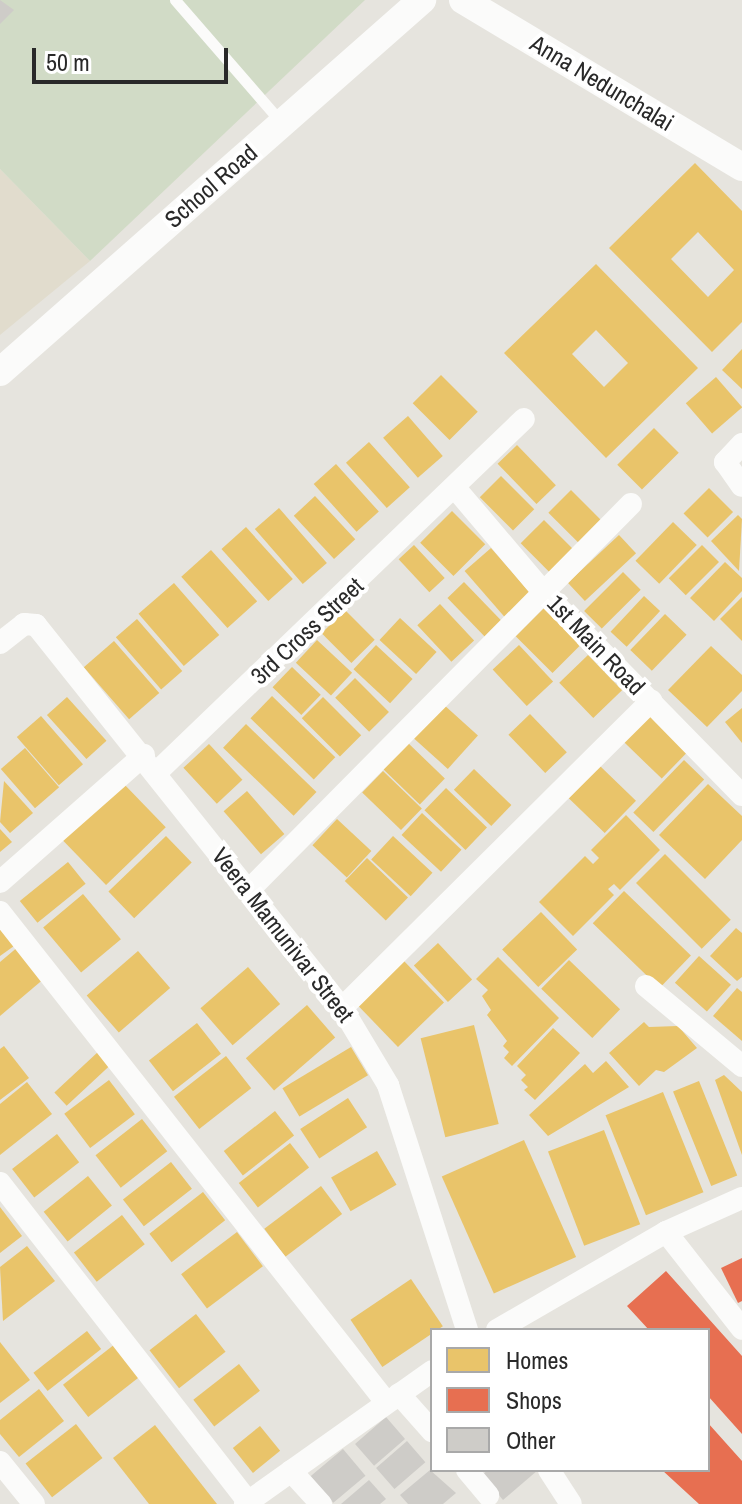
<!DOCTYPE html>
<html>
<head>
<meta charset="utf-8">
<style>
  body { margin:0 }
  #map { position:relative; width:742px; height:1504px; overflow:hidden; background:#e6e4de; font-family:"Archivo Narrow",sans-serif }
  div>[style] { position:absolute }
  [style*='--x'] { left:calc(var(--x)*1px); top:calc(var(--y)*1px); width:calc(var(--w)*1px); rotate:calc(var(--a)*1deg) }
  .education>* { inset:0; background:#e1dccd }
  .cemetery>* { inset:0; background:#d1dbc6 }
  .homes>* { inset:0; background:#e9c46a; transform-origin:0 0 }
  .shops>* { inset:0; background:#e76f51 }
  .building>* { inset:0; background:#ceccc8; transform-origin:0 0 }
  .service>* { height:11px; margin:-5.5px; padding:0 5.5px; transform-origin:5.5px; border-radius:5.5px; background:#fbfbfa }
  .minor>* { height:22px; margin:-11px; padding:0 11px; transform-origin:11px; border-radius:11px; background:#fbfbfa }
  .tertiary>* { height:28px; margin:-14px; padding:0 14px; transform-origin:14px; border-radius:14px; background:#fbfbfa }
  span { translate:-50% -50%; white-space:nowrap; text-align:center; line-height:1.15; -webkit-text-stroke:8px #fff; paint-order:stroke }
  .street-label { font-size:24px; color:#292929 }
  .legend { position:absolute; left:430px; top:1328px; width:280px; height:144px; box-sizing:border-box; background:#fff; border:2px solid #a9a9a9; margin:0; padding:10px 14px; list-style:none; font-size:24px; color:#292929 }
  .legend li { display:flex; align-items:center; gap:16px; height:40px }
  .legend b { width:40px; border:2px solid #a9a9a9 }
  .scale { position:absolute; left:32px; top:48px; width:196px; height:36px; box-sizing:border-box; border:4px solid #292929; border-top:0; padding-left:10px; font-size:24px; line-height:28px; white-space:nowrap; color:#292929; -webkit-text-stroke:6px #fff; paint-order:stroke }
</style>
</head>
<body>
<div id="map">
  <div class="education">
    <i style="clip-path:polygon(0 169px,90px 261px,0 335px)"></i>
  </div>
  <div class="cemetery">
    <i style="clip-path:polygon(0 0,365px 0,90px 261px,0 169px)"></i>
  </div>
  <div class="homes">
    <i style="clip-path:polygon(evenodd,695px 163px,742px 211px,742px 322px,712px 352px,609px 248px,695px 163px,698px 232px,734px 270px,708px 297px,671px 259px,698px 232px)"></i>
    <i style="clip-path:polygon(evenodd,596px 264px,698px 368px,606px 458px,504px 353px,596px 264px,596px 330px,628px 363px,604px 387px,572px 354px,596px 330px)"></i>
    <i style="clip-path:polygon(742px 349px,742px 389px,722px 370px)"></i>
    <i style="left:441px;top:375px;width:52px;height:40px;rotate:45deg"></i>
    <i style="left:716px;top:377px;width:40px;height:40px;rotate:49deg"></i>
    <i style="left:408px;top:416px;width:53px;height:33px;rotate:49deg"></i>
    <i style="left:654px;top:428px;width:35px;height:52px;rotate:45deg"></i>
    <i style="left:369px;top:442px;width:61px;height:31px;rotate:48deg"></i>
    <i style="left:517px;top:445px;width:56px;height:27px;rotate:46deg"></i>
    <i style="left:336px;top:464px;width:64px;height:30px;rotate:48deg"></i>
    <i style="left:501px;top:476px;width:47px;height:30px;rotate:45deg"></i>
    <i style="left:709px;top:488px;width:34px;height:36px;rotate:45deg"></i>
    <i style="left:571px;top:490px;width:49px;height:32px;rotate:45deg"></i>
    <i style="left:315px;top:496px;width:59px;height:29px;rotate:47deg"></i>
    <i style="left:279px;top:508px;width:73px;height:32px;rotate:49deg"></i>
    <i style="left:452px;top:511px;width:47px;height:45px;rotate:45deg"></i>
    <i style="clip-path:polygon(738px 515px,742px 519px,739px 571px,711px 541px)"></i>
    <i style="left:544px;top:520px;width:49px;height:33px;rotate:45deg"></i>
    <i style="left:673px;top:522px;width:33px;height:54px;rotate:44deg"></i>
    <i style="left:246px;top:527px;width:70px;height:33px;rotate:48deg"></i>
    <i style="left:619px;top:535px;width:25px;height:70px;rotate:47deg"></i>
    <i style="left:414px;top:545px;width:45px;height:21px;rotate:47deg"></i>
    <i style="left:702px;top:545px;width:24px;height:47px;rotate:45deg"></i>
    <i style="left:491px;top:548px;width:64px;height:35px;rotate:49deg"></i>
    <i style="left:211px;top:550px;width:69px;height:40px;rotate:48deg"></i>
    <i style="clip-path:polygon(725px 562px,742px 578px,742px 591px,714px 621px,690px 598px)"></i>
    <i style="left:623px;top:572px;width:25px;height:55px;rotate:45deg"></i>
    <i style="left:464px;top:582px;width:57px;height:23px;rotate:46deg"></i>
    <i style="left:174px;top:583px;width:69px;height:47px;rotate:49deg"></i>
    <i style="left:644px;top:596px;width:22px;height:49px;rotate:43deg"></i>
    <i style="clip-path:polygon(742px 597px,742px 641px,720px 619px)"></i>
    <i style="left:440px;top:604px;width:50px;height:31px;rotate:47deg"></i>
    <i style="left:544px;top:608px;width:52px;height:40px;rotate:45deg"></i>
    <i style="left:345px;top:610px;width:42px;height:33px;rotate:45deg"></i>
    <i style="left:665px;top:614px;width:30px;height:50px;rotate:44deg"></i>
    <i style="left:400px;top:618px;width:50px;height:30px;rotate:43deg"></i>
    <i style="left:137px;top:619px;width:69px;height:28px;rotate:49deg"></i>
    <i style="left:317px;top:640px;width:48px;height:31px;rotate:43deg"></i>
    <i style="left:114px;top:641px;width:69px;height:40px;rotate:49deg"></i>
    <i style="left:376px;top:645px;width:50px;height:33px;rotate:43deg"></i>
    <i style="left:519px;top:645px;width:50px;height:36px;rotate:47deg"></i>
    <i style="clip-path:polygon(711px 646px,742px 675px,742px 691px,707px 727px,668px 690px)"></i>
    <i style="left:588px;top:655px;width:49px;height:40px;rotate:46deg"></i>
    <i style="left:292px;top:667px;width:40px;height:28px;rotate:44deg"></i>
    <i style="left:355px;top:678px;width:48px;height:28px;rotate:45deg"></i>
    <i style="left:272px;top:696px;width:88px;height:31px;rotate:44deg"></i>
    <i style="left:67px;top:697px;width:59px;height:27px;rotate:48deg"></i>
    <i style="left:323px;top:697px;width:54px;height:30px;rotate:45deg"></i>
    <i style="left:443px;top:704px;width:47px;height:45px;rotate:42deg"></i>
    <i style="clip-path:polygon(742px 708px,742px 743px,725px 722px)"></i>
    <i style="left:645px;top:711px;width:59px;height:37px;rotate:44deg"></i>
    <i style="left:530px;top:714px;width:53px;height:30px;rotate:46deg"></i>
    <i style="left:41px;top:716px;width:64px;height:32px;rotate:49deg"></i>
    <i style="left:246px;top:724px;width:98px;height:33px;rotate:44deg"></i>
    <i style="left:406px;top:741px;width:54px;height:36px;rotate:44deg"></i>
    <i style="left:209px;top:744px;width:49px;height:35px;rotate:47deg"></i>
    <i style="left:25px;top:748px;width:52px;height:32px;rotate:49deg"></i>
    <i style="left:684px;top:760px;width:28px;height:73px;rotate:44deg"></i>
    <i style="left:600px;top:766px;width:50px;height:45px;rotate:44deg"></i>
    <i style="left:474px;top:769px;width:52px;height:29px;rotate:44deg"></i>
    <i style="left:383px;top:771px;width:54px;height:30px;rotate:44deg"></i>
    <i style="clip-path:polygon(4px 781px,33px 813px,10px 833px,0 822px)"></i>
    <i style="left:122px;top:782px;width:63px;height:83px;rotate:46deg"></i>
    <i style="clip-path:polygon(708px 784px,742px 816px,742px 840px,705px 879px,659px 835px)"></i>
    <i style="left:446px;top:788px;width:57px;height:31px;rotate:44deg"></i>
    <i style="left:247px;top:791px;width:57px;height:31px;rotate:49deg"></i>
    <i style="left:422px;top:813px;width:54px;height:30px;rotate:43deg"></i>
    <i style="clip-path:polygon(626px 815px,660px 850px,620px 890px,614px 884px,608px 889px,614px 895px,573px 936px,539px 902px,585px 856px,593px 864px,599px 858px,591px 850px)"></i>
    <i style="left:337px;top:819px;width:47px;height:36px;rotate:43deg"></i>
    <i style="clip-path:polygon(0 829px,12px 842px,0 852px)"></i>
    <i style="left:166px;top:836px;width:37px;height:80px;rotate:46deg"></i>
    <i style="left:393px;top:836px;width:54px;height:32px;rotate:43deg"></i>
    <i style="left:665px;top:854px;width:93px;height:41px;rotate:45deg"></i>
    <i style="left:367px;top:858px;width:57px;height:32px;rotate:44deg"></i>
    <i style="left:68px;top:862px;width:28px;height:62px;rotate:51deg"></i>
    <i style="left:624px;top:891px;width:93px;height:45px;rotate:44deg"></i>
    <i style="left:83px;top:894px;width:59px;height:52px;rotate:50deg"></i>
    <i style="left:541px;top:912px;width:52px;height:54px;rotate:46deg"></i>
    <i style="clip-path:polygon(0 928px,14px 946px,0 956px)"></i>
    <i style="clip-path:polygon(736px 928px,742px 933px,742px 977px,737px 981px,710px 956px)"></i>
    <i style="left:438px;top:943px;width:50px;height:33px;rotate:47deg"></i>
    <i style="clip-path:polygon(19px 946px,46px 977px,0 1016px,0 962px)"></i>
    <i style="left:138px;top:951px;width:49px;height:68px;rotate:49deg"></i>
    <i style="left:699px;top:956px;width:43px;height:36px;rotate:42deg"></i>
    <i style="clip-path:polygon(498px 957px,559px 1018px,512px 1066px,504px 1058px,509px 1052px,503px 1046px,507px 1041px,487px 1015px,491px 1010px,482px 996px,488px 990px,476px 979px)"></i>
    <i style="left:403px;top:960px;width:59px;height:64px;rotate:46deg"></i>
    <i style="left:569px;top:960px;width:71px;height:40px;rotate:44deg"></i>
    <i style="left:248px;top:967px;width:49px;height:63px;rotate:49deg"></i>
    <i style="clip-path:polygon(737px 988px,742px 992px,742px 1041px,713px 1016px)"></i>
    <i style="left:307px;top:1005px;width:43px;height:81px;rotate:49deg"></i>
    <i style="clip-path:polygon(644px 1022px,649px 1027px,678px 1026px,697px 1048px,664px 1072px,656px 1070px,639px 1086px,609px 1053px)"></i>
    <i style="left:197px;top:1023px;width:39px;height:61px;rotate:52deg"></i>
    <i style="left:474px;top:1025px;width:102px;height:55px;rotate:76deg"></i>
    <i style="clip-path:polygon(553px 1028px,580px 1053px,535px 1100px,524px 1090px,528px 1087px,521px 1080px,526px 1075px,517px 1066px)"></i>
    <i style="clip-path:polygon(4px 1046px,29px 1078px,0 1100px,0 1049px)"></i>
    <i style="left:351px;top:1047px;width:33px;height:80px;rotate:59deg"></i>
    <i style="left:99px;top:1051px;width:18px;height:61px;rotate:47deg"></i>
    <i style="left:226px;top:1056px;width:41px;height:66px;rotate:52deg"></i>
    <i style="clip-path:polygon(606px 1061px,629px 1087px,548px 1136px,529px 1115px,585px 1064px,593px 1073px)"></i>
    <i style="clip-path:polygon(724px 1075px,742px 1092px,742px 1155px,715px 1080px)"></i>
    <i style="left:109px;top:1080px;width:43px;height:56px;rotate:53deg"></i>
    <i style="left:699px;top:1081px;width:102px;height:28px;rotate:68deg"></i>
    <i style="clip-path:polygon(27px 1082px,52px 1114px,0 1155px,0 1104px)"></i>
    <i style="left:663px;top:1092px;width:108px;height:62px;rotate:68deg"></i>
    <i style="left:348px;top:1098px;width:35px;height:57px;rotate:57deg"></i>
    <i style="left:275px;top:1111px;width:31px;height:65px;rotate:52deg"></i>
    <i style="left:142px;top:1119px;width:41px;height:59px;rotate:52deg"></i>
    <i style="left:604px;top:1130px;width:101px;height:60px;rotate:69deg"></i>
    <i style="left:57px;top:1134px;width:36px;height:57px;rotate:52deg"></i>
    <i style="left:524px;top:1140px;width:128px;height:90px;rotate:66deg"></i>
    <i style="left:290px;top:1143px;width:31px;height:65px;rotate:52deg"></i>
    <i style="left:377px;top:1151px;width:39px;height:53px;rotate:60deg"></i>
    <i style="left:171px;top:1162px;width:34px;height:61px;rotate:52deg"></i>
    <i style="left:88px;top:1176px;width:38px;height:57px;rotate:51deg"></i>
    <i style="left:321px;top:1186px;width:35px;height:71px;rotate:53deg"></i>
    <i style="left:203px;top:1192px;width:36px;height:68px;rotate:52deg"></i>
    <i style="clip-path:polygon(0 1207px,22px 1236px,0 1253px)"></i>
    <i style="left:122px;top:1215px;width:37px;height:61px;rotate:52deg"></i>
    <i style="left:237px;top:1232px;width:43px;height:70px;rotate:53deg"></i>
    <i style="clip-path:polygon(27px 1246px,55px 1281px,3px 1321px,0 1267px)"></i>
    <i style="left:411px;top:1279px;width:57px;height:73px;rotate:56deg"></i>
    <i style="left:196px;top:1314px;width:48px;height:59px;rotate:52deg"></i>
    <i style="left:87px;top:1331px;width:23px;height:68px;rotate:52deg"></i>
    <i style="clip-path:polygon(0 1342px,30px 1380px,0 1403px)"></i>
    <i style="left:115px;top:1344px;width:41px;height:66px;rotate:52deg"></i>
    <i style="left:239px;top:1364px;width:34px;height:58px;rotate:52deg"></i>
    <i style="clip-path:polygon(39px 1389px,64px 1421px,19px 1457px,0 1434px,0 1420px)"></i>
    <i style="left:76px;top:1424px;width:43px;height:64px;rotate:52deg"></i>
    <i style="clip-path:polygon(155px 1425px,217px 1504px,149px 1504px,113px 1458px)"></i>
    <i style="left:260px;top:1426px;width:32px;height:35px;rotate:51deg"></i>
  </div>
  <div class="shops">
    <i style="clip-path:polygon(742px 1258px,742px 1301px,738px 1303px,721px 1268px)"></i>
    <i style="clip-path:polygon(666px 1271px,742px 1356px,742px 1434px,708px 1396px,708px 1330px,649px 1330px,627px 1306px)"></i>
    <i style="clip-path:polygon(708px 1423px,742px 1461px,742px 1504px,699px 1504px,662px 1470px,708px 1470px)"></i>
  </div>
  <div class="building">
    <i style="clip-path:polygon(0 0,14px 10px,0 24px)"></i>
    <i style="left:386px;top:1417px;width:29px;height:41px;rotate:49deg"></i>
    <i style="left:407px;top:1441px;width:28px;height:41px;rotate:49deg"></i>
    <i style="left:343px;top:1449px;width:35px;height:42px;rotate:50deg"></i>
    <i style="clip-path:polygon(430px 1470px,456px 1493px,443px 1504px,408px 1504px,400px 1495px)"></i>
    <i style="clip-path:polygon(488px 1470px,538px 1470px,503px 1500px,482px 1475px)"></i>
    <i style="clip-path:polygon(369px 1480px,386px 1499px,380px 1504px,341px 1504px)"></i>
  </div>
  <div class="service">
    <i style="--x:175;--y:0;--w:163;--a:49"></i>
  </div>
  <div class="minor">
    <i style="--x:742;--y:444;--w:25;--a:133"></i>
    <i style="--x:725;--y:462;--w:29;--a:55"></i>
    <i style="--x:456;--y:489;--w:139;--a:49.7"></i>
    <i style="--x:546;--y:595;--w:280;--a:45.6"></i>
    <i style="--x:0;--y:643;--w:31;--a:-38"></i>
    <i style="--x:24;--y:624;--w:12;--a:5"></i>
    <i style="--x:36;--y:625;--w:490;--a:51.4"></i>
    <i style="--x:342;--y:1008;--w:90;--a:59.1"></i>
    <i style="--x:388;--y:1085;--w:257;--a:72.1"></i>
    <i style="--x:157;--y:772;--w:509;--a:-43.89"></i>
    <i style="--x:0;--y:882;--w:192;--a:-41.4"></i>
    <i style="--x:249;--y:890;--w:543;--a:-45.3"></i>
    <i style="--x:0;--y:912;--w:624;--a:51.77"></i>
    <i style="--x:646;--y:986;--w:125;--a:39.8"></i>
    <i style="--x:342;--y:1008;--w:436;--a:-44.8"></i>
    <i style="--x:0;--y:1183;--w:403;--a:52.1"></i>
    <i style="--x:666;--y:1232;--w:123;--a:51.9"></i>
    <i style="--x:497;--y:1330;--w:195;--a:-30.1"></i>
    <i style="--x:666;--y:1232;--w:83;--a:-24.1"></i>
    <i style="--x:399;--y:1394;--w:50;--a:48.3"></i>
    <i style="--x:0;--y:1462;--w:54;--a:51"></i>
    <i style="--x:467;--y:1470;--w:33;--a:50"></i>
    <i style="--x:549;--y:1470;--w:40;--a:57.1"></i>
    <i style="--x:291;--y:1471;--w:45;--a:47.7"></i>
    <i style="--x:245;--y:1504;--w:229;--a:-35.4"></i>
  </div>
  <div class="tertiary">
    <i style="--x:463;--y:0;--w:325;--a:30.9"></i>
    <i style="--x:0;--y:372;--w:563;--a:-41.4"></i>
  </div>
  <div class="street-label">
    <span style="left:602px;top:83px;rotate:31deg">Anna Nedunchalai</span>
    <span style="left:211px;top:186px;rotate:-41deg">School Road</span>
    <span style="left:307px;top:631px;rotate:-43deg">3rd Cross Street</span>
    <span style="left:596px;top:645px;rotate:46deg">1st Main Road</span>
    <span style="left:283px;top:935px;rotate:52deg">Veera Mamunivar Street</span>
  </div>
  <ul class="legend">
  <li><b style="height:22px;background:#e9c46a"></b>Homes</li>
  <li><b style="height:22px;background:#e76f51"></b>Shops</li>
  <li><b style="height:22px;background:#ceccc8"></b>Other</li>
  </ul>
  <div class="scale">50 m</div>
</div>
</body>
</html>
